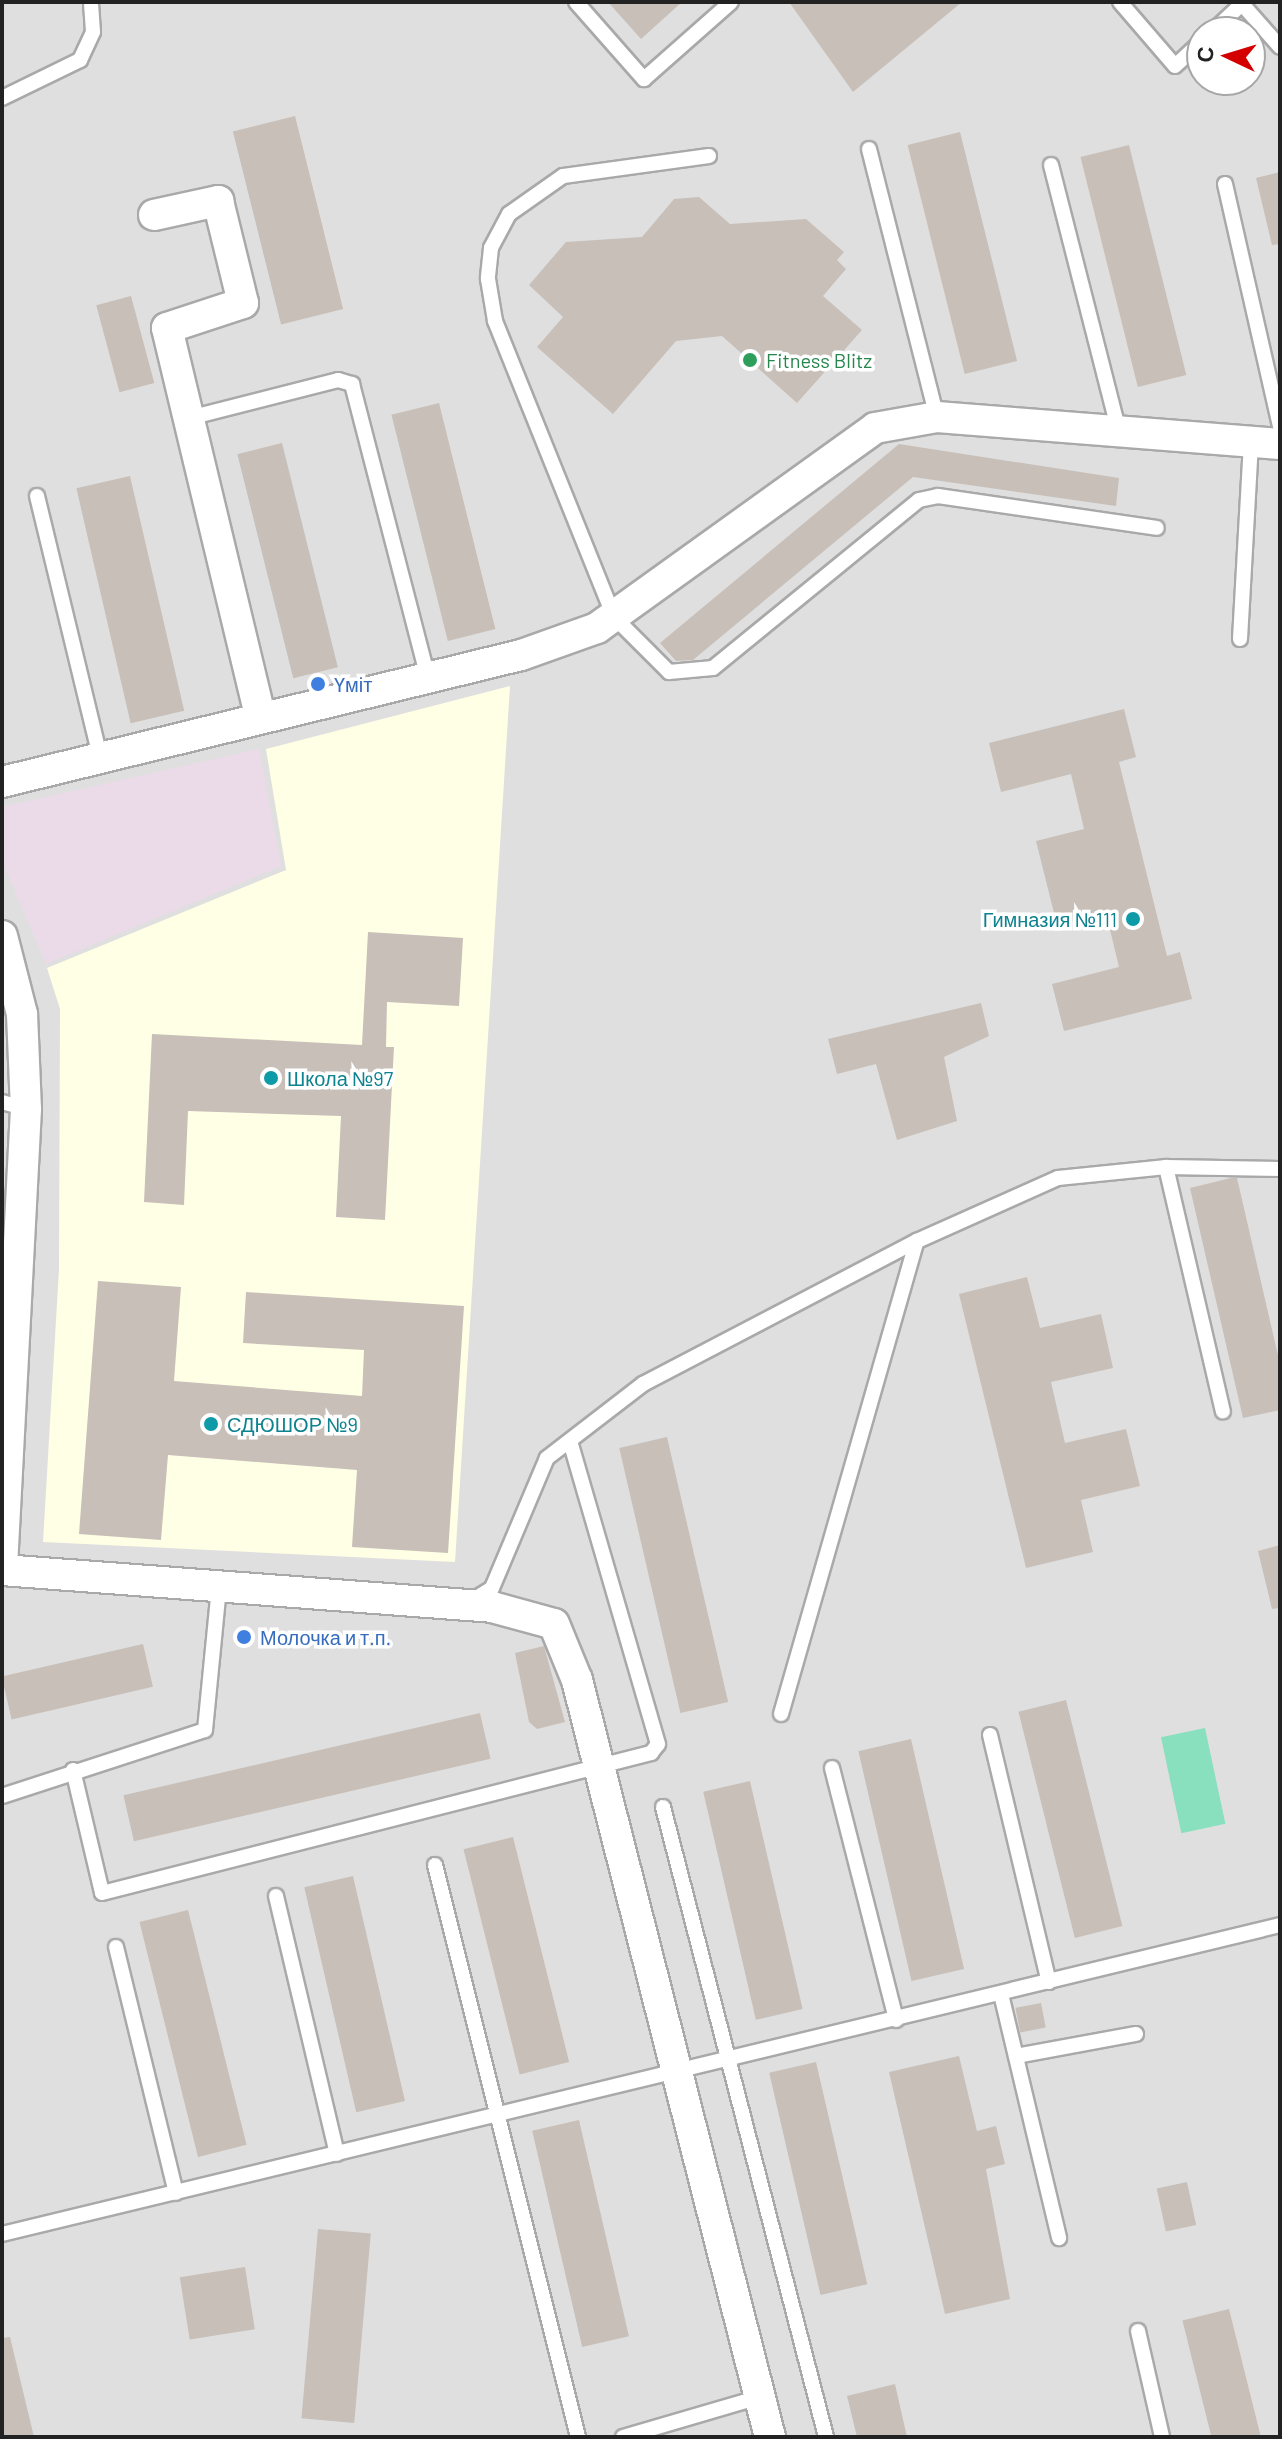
<!DOCTYPE html>
<html>
<head>
<meta charset="utf-8">
<style>
  body { margin:0 }
  #map { position:relative; width:1282px; height:2439px; overflow:hidden; background:#f2efe9; font-family:Barlow,sans-serif }
  div>[style] { position:absolute }
  [style*='--x'] { left:calc(var(--x)*1px); top:calc(var(--y)*1px); width:calc(var(--w)*1px); rotate:calc(var(--a)*1deg) }
  .residential>* { inset:0; background:#e0dfdf }
  .industrial>* { inset:0; background:#ebdbe8 }
  .education>* { inset:0; background:#ffffe5 }
  .pitch>* { inset:0; background:#88e0be; transform-origin:0 0 }
  .building>* { inset:0; background:#c7bfb8; transform-origin:0 0 }
  .roads { filter:drop-shadow(2px 0 #a9a9a9) drop-shadow(-2px 0 #a9a9a9) drop-shadow(0 2px #a9a9a9) drop-shadow(0 -2px #a9a9a9) }
  .lane>* { height:14px; margin:-7px; padding:0 7px; transform-origin:7px; border-radius:7px; background:#fff }
  .street>* { height:30px; margin:-15px; padding:0 15px; transform-origin:15px; border-radius:15px; background:#fff }
  .dots>* { width:22px; height:22px; translate:-50% -50%; box-sizing:border-box; border:4px solid #fff; border-radius:50% }
  span { translate:-50% -50%; white-space:nowrap; text-align:center; line-height:1.15; -webkit-text-stroke:7px #fff; paint-order:stroke }
  .leisure-label { font-size:20px; color:#27864d }
  .left { translate:0 -50%; text-align:left }
  .shop-label { font-size:20px; color:#366cbe }
  .culture-label { font-size:20px; color:#0d838f }
  .right { translate:-100% -50%; text-align:right }
  .frame { position:absolute; inset:0; border:4px solid #222; pointer-events:none }
  .north { position:absolute; left:1186px; top:16px; width:80px; height:80px; box-sizing:border-box; background:#fff; border:2px solid #a7a7a7; border-radius:50%; rotate:274deg; font-size:22px; font-weight:700; line-height:32px; text-align:center; color:#222 }
  .north::after { content:''; display:block; margin:auto; width:28px; height:36px; background:#d40000; clip-path:polygon(50% 0,100% 100%,50% 72%,0 100%) }
</style>
</head>
<body>
<div id="map">
  <div class="residential">
    <i style="clip-path:polygon(evenodd,2px 2px,1280px 2px,1280px 2437px,2px 2437px,2px 2px,1202px 32px,1250px 32px,1250px 80px,1202px 80px,1202px 32px)"></i>
  </div>
  <div class="industrial">
    <i style="clip-path:polygon(259px 749px,281px 866px,46px 964px,2px 860px,2px 807px)"></i>
  </div>
  <div class="education">
    <i style="clip-path:polygon(510px 686px,455px 1562px,43px 1542px,59px 1269px,60px 1009px,47px 968px,286px 870px,266px 749px)"></i>
  </div>
  <div class="pitch">
    <i style="left:1205px;top:1728px;width:98px;height:45px;rotate:78deg"></i>
  </div>
  <div class="building">
    <i style="clip-path:polygon(608px 2px,682px 2px,641px 39px)"></i>
    <i style="clip-path:polygon(789px 2px,962px 2px,853px 92px)"></i>
    <i style="left:295px;top:116px;width:199px;height:64px;rotate:76deg"></i>
    <i style="left:960px;top:132px;width:236px;height:54px;rotate:76deg"></i>
    <i style="left:1129px;top:145px;width:237px;height:50px;rotate:76deg"></i>
    <i style="clip-path:polygon(1280px 172px,1280px 244px,1272px 245px,1256px 178px)"></i>
    <i style="clip-path:polygon(699px 197px,730px 224px,806px 219px,844px 252px,837px 260px,846px 269px,823px 296px,862px 330px,797px 403px,722px 336px,676px 341px,613px 414px,537px 347px,563px 317px,529px 285px,566px 242px,642px 237px,674px 199px)"></i>
    <i style="left:131px;top:296px;width:90px;height:36px;rotate:75deg"></i>
    <i style="left:439px;top:403px;width:233px;height:49px;rotate:76deg"></i>
    <i style="left:282px;top:443px;width:231px;height:46px;rotate:76deg"></i>
    <i style="clip-path:polygon(899px 444px,1119px 478px,1116px 506px,913px 477px,693px 660px,676px 661px,660px 643px)"></i>
    <i style="left:130px;top:476px;width:241px;height:55px;rotate:77deg"></i>
    <i style="clip-path:polygon(1124px 709px,1136px 757px,1119px 762px,1167px 956px,1180px 952px,1192px 999px,1064px 1031px,1052px 984px,1119px 967px,1106px 913px,1057px 925px,1036px 841px,1084px 829px,1071px 774px,1001px 792px,989px 743px)"></i>
    <i style="clip-path:polygon(368px 932px,463px 938px,459px 1006px,387px 1002px,386px 1047px,394px 1047px,385px 1220px,336px 1217px,341px 1116px,188px 1111px,184px 1205px,144px 1202px,152px 1034px,362px 1045px)"></i>
    <i style="clip-path:polygon(981px 1003px,989px 1036px,944px 1057px,957px 1121px,897px 1140px,876px 1064px,837px 1074px,828px 1039px)"></i>
    <i style="clip-path:polygon(1231px 1178px,1237px 1178px,1280px 1364px,1280px 1410px,1243px 1418px,1190px 1188px)"></i>
    <i style="clip-path:polygon(1027px 1277px,1040px 1328px,1101px 1314px,1113px 1368px,1051px 1382px,1065px 1443px,1126px 1429px,1140px 1486px,1081px 1500px,1093px 1552px,1026px 1568px,959px 1294px)"></i>
    <i style="clip-path:polygon(98px 1281px,181px 1287px,174px 1381px,362px 1396px,364px 1350px,243px 1343px,246px 1292px,464px 1306px,448px 1553px,352px 1547px,357px 1470px,168px 1455px,161px 1540px,79px 1534px)"></i>
    <i style="left:667px;top:1437px;width:272px;height:49px;rotate:77deg"></i>
    <i style="clip-path:polygon(1280px 1545px,1280px 1608px,1272px 1609px,1258px 1551px)"></i>
    <i style="left:143px;top:1644px;width:44px;height:145px;rotate:77deg"></i>
    <i style="clip-path:polygon(544px 1646px,565px 1722px,537px 1729px,529px 1722px,515px 1653px)"></i>
    <i style="left:1066px;top:1700px;width:233px;height:49px;rotate:76deg"></i>
    <i style="left:480px;top:1713px;width:47px;height:366px;rotate:77deg"></i>
    <i style="left:911px;top:1739px;width:236px;height:54px;rotate:77deg"></i>
    <i style="left:750px;top:1781px;width:234px;height:48px;rotate:77deg"></i>
    <i style="left:513px;top:1837px;width:232px;height:51px;rotate:76deg"></i>
    <i style="left:353px;top:1876px;width:231px;height:50px;rotate:77deg"></i>
    <i style="left:188px;top:1910px;width:242px;height:50px;rotate:76deg"></i>
    <i style="left:1041px;top:2003px;width:25px;height:26px;rotate:79deg"></i>
    <i style="clip-path:polygon(959px 2056px,977px 2131px,996px 2126px,1005px 2164px,986px 2169px,1010px 2299px,945px 2314px,889px 2072px)"></i>
    <i style="left:816px;top:2062px;width:228px;height:48px;rotate:77deg"></i>
    <i style="left:579px;top:2120px;width:222px;height:48px;rotate:77deg"></i>
    <i style="left:1187px;top:2182px;width:44px;height:31px;rotate:78deg"></i>
    <i style="left:318px;top:2229px;width:53px;height:190px;rotate:5deg"></i>
    <i style="left:245px;top:2267px;width:63px;height:66px;rotate:81deg"></i>
    <i style="left:1229px;top:2309px;width:132px;height:48px;rotate:76deg"></i>
    <i style="clip-path:polygon(10px 2337px,34px 2437px,2px 2437px,2px 2338px)"></i>
    <i style="clip-path:polygon(895px 2384px,907px 2437px,857px 2437px,847px 2396px)"></i>
  </div>
  <div class="roads">
    <div class="lane">
      <i style="--x:576;--y:2;--w:103;--a:48.6"></i>
      <i style="--x:644;--y:79;--w:116;--a:-41.5"></i>
      <i style="--x:1120;--y:2;--w:84;--a:49.3"></i>
      <i style="--x:1175;--y:66;--w:37;--a:-43"></i>
      <i style="--x:1242;--y:4;--w:57;--a:48.5"></i>
      <i style="--x:1212;--y:32;--w:44;--a:-43.2"></i>
      <i style="--x:2;--y:98;--w:87;--a:-26"></i>
      <i style="--x:80;--y:60;--w:31;--a:-65"></i>
      <i style="--x:93;--y:32;--w:30;--a:-94"></i>
      <i style="--x:869;--y:149;--w:276;--a:75.8"></i>
      <i style="--x:709;--y:156;--w:147;--a:172.2"></i>
      <i style="--x:563;--y:176;--w:66;--a:144.9"></i>
      <i style="--x:509;--y:214;--w:38;--a:118"></i>
      <i style="--x:491;--y:248;--w:31;--a:96"></i>
      <i style="--x:488;--y:279;--w:43;--a:80.5"></i>
      <i style="--x:495;--y:321;--w:319;--a:68.1"></i>
      <i style="--x:614;--y:617;--w:78;--a:45"></i>
      <i style="--x:669;--y:672;--w:44;--a:-5.2"></i>
      <i style="--x:713;--y:668;--w:266;--a:-39.2"></i>
      <i style="--x:919;--y:500;--w:19;--a:-12"></i>
      <i style="--x:938;--y:496;--w:221;--a:8.3"></i>
      <i style="--x:1051;--y:165;--w:271;--a:75.7"></i>
      <i style="--x:1225;--y:184;--w:248;--a:77.2"></i>
      <i style="--x:189;--y:418;--w:154;--a:-14.3"></i>
      <i style="--x:338;--y:380;--w:15;--a:16"></i>
      <i style="--x:352;--y:384;--w:303;--a:75.5"></i>
      <i style="--x:37;--y:496;--w:268;--a:76.4"></i>
      <i style="--x:1240;--y:639;--w:198;--a:-86.8"></i>
      <i style="--x:2;--y:1102;--w:25;--a:16"></i>
      <i style="--x:1166;--y:1167;--w:251;--a:76.9"></i>
      <i style="--x:473;--y:1600;--w:22;--a:-32"></i>
      <i style="--x:492;--y:1588;--w:141;--a:-67.1"></i>
      <i style="--x:547;--y:1458;--w:121;--a:-37.6"></i>
      <i style="--x:643;--y:1384;--w:309;--a:-27.6"></i>
      <i style="--x:917;--y:1241;--w:154;--a:-24.1"></i>
      <i style="--x:1058;--y:1178;--w:109;--a:-5.8"></i>
      <i style="--x:1166;--y:1167;--w:114;--a:1"></i>
      <i style="--x:781;--y:1714;--w:492;--a:-74"></i>
      <i style="--x:990;--y:1735;--w:254;--a:76.6"></i>
      <i style="--x:832;--y:1768;--w:260;--a:75.7"></i>
      <i style="--x:73;--y:1770;--w:126;--a:76.7"></i>
      <i style="--x:102;--y:1893;--w:567;--a:-14.31"></i>
      <i style="--x:651;--y:1753;--w:11;--a:-52"></i>
      <i style="--x:658;--y:1744;--w:315;--a:-106.2"></i>
      <i style="--x:2;--y:1796;--w:213;--a:-18"></i>
      <i style="--x:205;--y:1730;--w:143;--a:-84.4"></i>
      <i style="--x:663;--y:1807;--w:651;--a:75.49"></i>
      <i style="--x:435;--y:1865;--w:590;--a:75.96"></i>
      <i style="--x:276;--y:1896;--w:265;--a:76.7"></i>
      <i style="--x:116;--y:1947;--w:253;--a:76.3"></i>
      <i style="--x:1001;--y:1994;--w:251;--a:76.6"></i>
      <i style="--x:1016;--y:2056;--w:122;--a:-10.4"></i>
      <i style="--x:2;--y:2234;--w:1315;--a:-13.59"></i>
      <i style="--x:1138;--y:2331;--w:109;--a:77.2"></i>
      <i style="--x:623;--y:2437;--w:143;--a:-16.3"></i>
    </div>
    <div class="street">
      <i style="--x:154;--y:215;--w:66;--a:-12.3"></i>
      <i style="--x:218;--y:201;--w:105;--a:76.2"></i>
      <i style="--x:243;--y:303;--w:80;--a:161.8"></i>
      <i style="--x:167;--y:328;--w:399;--a:76.5"></i>
      <i style="--x:2;--y:782;--w:534;--a:-13.75"></i>
      <i style="--x:521;--y:655;--w:81;--a:-19.6"></i>
      <i style="--x:597;--y:628;--w:342;--a:-35.7"></i>
      <i style="--x:875;--y:428;--w:63;--a:-10.1"></i>
      <i style="--x:937;--y:417;--w:344;--a:4.5"></i>
      <i style="--x:2;--y:936;--w:81;--a:75.6"></i>
      <i style="--x:22;--y:1014;--w:95;--a:87.6"></i>
      <i style="--x:26;--y:1109;--w:462;--a:93"></i>
      <i style="--x:2;--y:1570;--w:491;--a:4.3"></i>
      <i style="--x:492;--y:1607;--w:64;--a:15.3"></i>
      <i style="--x:554;--y:1624;--w:61;--a:67.7"></i>
      <i style="--x:577;--y:1680;--w:781;--a:75.7"></i>
    </div>
  </div>
  <div class="dots">
    <i style="left:750px;top:360px;background:#2e9e5b"></i>
    <i style="left:318px;top:684px;background:#3f7fe0"></i>
    <i style="left:1133px;top:919px;background:#0f9aa8"></i>
    <i style="left:271px;top:1078px;background:#0f9aa8"></i>
    <i style="left:211px;top:1424px;background:#0f9aa8"></i>
    <i style="left:244px;top:1637px;background:#3f7fe0"></i>
  </div>
  <div class="leisure-label">
    <span class="left" style="left:766px;top:360px">Fitness Blitz</span>
  </div>
  <div class="shop-label">
    <span class="left" style="left:334px;top:684px">Үміт</span>
    <span class="left" style="left:260px;top:1637px">Молочка и т.п.</span>
  </div>
  <div class="culture-label">
    <span class="right" style="left:1117px;top:919px">Гимназия №111</span>
    <span class="left" style="left:287px;top:1078px">Школа №97</span>
    <span class="left" style="left:227px;top:1424px">СДЮШОР №9</span>
  </div>
  <div class="frame"></div>
  <div class="north">С</div>
</div>
</body>
</html>
